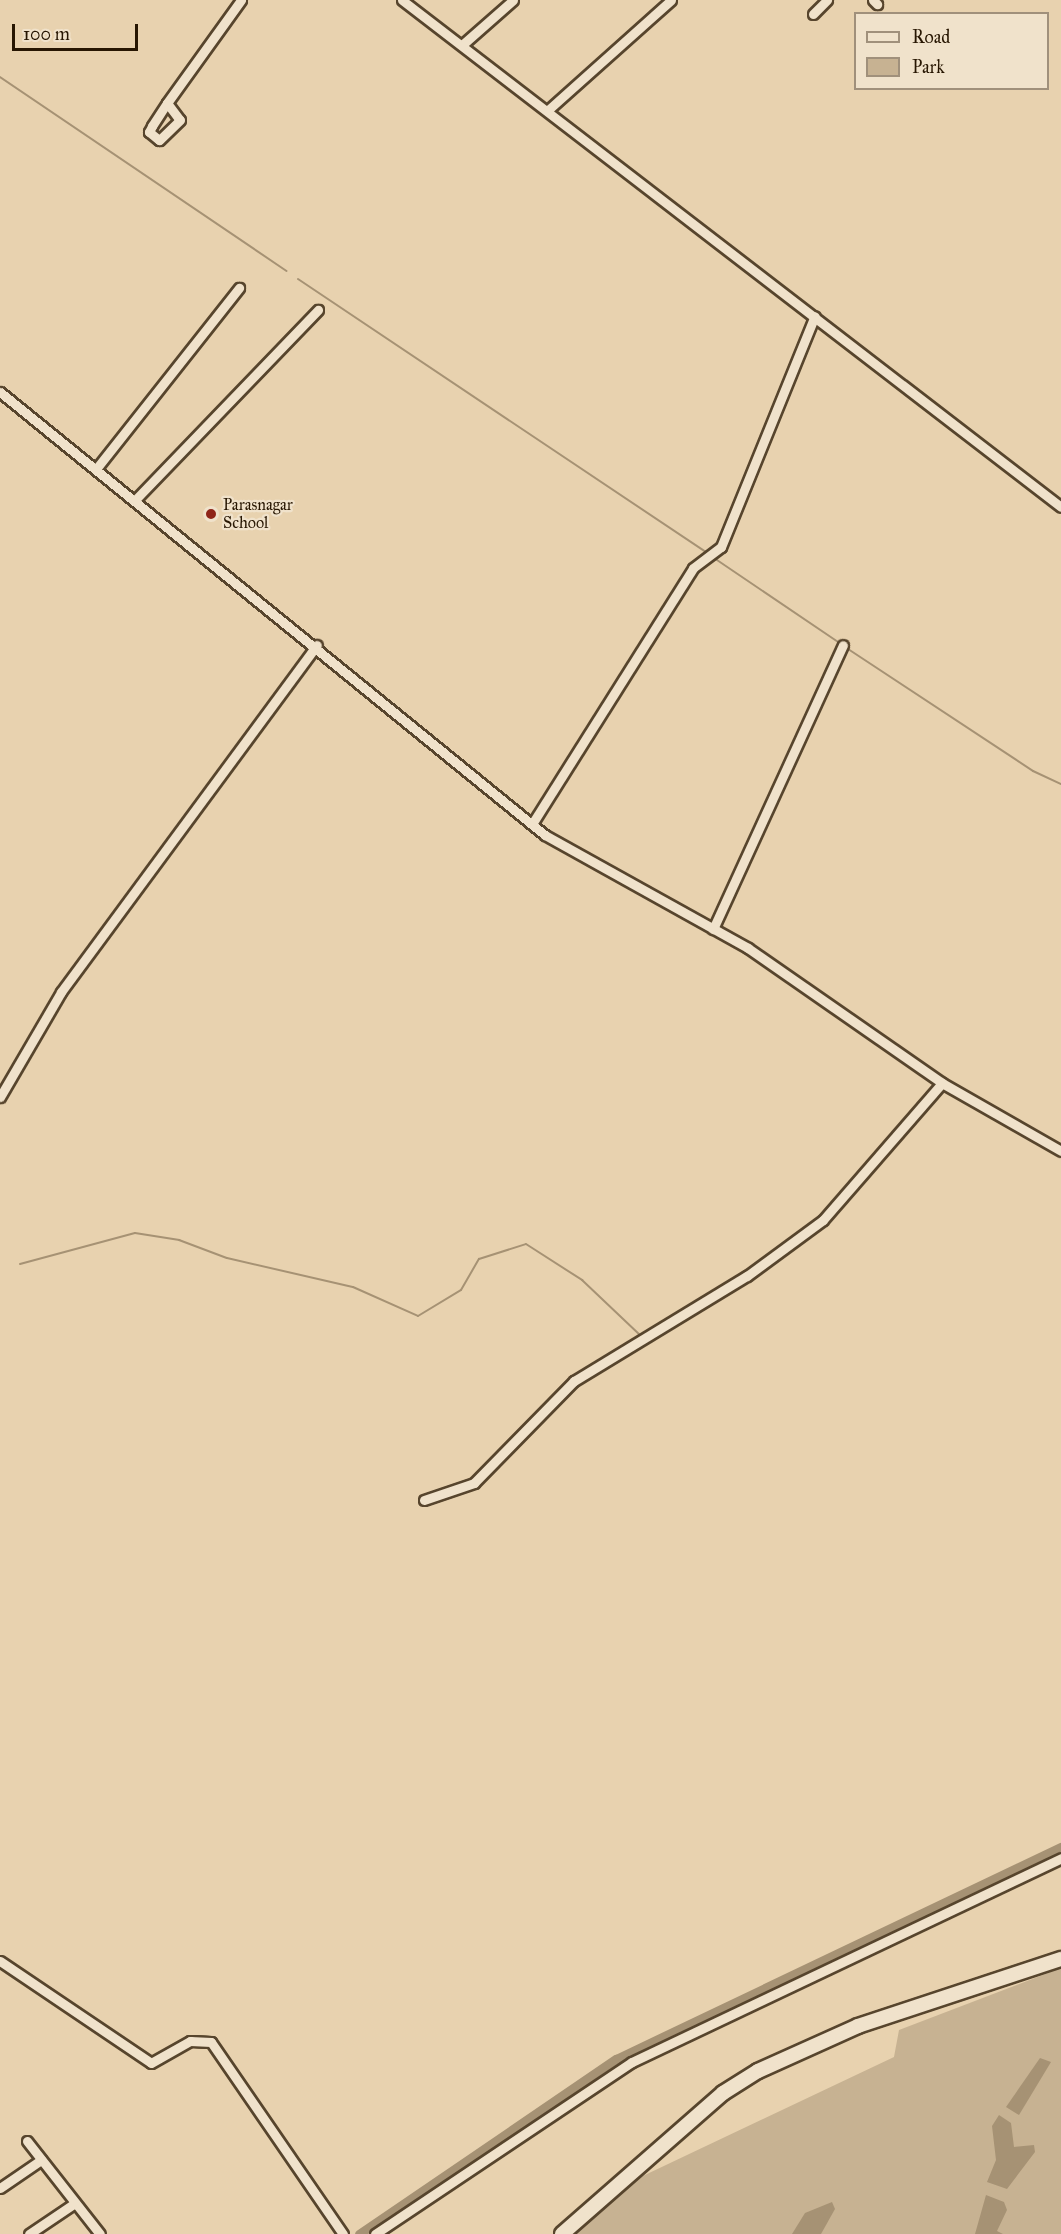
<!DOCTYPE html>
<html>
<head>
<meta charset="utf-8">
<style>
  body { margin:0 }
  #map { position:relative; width:1061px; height:2234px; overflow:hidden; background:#e8d2af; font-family:"IM FELL Great Primer",serif }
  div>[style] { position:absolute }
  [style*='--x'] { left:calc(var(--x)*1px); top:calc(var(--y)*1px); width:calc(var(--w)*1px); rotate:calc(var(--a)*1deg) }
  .green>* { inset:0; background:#c7b292 }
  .water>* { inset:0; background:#a69274 }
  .stream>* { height:2px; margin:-1px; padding:0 1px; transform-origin:1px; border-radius:1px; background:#a69274 }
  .canal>* { height:9px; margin:-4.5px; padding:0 4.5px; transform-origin:4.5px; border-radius:4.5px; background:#a69274 }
  .roads { filter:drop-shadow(2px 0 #57452d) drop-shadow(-2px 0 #57452d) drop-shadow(0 2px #57452d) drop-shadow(0 -2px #57452d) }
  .minor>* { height:9px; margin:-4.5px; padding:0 4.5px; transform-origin:4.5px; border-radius:4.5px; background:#f0e2cb }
  .secondary>* { height:14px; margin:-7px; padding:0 7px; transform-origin:7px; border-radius:7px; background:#f0e2cb }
  .dots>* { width:16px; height:16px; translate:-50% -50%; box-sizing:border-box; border:3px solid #f0e2cb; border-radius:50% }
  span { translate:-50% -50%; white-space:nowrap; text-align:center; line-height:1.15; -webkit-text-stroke:4.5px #f0e2cb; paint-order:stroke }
  .poi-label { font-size:16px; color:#271602 }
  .left { translate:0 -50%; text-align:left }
  .legend { position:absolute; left:854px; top:12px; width:195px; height:78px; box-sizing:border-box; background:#f0e2cb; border:2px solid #a0907b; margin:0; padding:8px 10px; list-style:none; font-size:18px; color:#271602 }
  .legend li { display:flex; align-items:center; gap:12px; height:30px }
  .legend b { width:30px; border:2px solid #a0907b }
  .scale { position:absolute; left:12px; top:24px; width:126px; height:27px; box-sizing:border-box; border:3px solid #271602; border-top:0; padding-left:8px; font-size:18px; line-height:21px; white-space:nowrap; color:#271602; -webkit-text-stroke:4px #f0e2cb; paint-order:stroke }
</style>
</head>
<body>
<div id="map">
  <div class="green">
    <i style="clip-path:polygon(1061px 1968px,1061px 2234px,568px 2234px,628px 2183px,894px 2057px,899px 2030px)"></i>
  </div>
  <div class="water">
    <i style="clip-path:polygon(1040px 2058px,1051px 2062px,1019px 2115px,1006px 2107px)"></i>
    <i style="clip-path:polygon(999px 2115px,1011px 2123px,1014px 2147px,1034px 2145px,1035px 2152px,1007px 2189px,987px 2182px,996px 2160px,992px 2126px)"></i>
    <i style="clip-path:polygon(986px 2195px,1004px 2202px,1007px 2210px,997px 2231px,1003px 2234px,975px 2234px)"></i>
    <i style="clip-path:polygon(832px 2202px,835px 2209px,821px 2234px,792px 2234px,805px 2213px)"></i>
  </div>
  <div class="stream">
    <i style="--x:0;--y:77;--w:346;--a:34.1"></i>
    <i style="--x:298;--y:279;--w:492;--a:33.8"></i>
    <i style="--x:714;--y:558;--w:153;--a:34.1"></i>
    <i style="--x:845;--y:647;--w:225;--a:33.4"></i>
    <i style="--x:1033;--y:771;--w:31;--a:25"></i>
    <i style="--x:20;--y:1264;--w:119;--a:-15.1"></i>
    <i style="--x:135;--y:1233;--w:45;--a:9"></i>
    <i style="--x:179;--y:1240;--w:51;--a:20.6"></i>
    <i style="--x:227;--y:1258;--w:129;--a:13"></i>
    <i style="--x:353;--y:1287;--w:71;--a:24"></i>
    <i style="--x:418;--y:1316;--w:50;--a:-31.2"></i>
    <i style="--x:461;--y:1290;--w:36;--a:-60"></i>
    <i style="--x:479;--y:1259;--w:49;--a:-17.7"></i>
    <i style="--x:526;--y:1244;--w:67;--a:32.7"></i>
    <i style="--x:582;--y:1280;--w:81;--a:43.5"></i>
  </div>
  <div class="canal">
    <i style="--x:359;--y:2234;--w:311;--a:-34.3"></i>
    <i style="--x:616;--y:2059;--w:493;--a:-25.5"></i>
  </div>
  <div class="roads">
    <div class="minor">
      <i style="--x:402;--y:0;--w:831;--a:37.57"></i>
      <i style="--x:873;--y:0;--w:6;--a:45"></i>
      <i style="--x:813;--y:14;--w:20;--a:-45"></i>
      <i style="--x:462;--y:45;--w:68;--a:-41.4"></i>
      <i style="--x:167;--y:103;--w:21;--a:53"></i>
      <i style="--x:180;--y:120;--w:29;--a:136"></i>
      <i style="--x:159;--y:140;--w:13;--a:-141"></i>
      <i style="--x:149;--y:132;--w:7;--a:-63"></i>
      <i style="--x:152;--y:126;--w:27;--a:-57"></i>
      <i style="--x:167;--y:103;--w:127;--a:-54.3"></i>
      <i style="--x:548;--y:110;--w:165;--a:-41.8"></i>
      <i style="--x:0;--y:392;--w:702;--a:39.11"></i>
      <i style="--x:545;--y:835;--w:232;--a:29.1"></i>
      <i style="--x:748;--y:948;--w:236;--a:34.8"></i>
      <i style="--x:942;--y:1083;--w:137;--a:29.7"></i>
      <i style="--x:96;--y:469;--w:231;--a:-51.7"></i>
      <i style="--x:135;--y:500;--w:264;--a:-46.1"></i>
      <i style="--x:532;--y:824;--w:302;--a:-57.8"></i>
      <i style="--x:693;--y:568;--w:35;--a:-37"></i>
      <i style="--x:721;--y:547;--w:249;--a:-67.9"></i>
      <i style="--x:713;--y:929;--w:312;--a:-65.4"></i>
      <i style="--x:0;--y:1097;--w:121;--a:-59.8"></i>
      <i style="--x:61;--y:992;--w:431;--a:-53.6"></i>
      <i style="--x:424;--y:1500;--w:53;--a:-18.8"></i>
      <i style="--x:474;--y:1483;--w:143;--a:-45.6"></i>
      <i style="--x:574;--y:1381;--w:202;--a:-31.3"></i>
      <i style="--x:747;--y:1276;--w:94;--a:-36.4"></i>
      <i style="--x:823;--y:1220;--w:181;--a:-49"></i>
      <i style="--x:0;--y:1961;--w:182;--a:34"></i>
      <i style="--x:151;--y:2063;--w:45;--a:-29.4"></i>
      <i style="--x:190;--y:2041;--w:21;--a:3"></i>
      <i style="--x:211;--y:2042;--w:233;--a:55.5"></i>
      <i style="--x:27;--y:2141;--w:118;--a:51.9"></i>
      <i style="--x:0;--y:2188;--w:50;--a:-34.3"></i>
      <i style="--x:29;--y:2234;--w:55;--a:-34"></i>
      <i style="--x:375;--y:2234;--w:309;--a:-33.8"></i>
      <i style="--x:632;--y:2062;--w:475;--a:-25.4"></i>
    </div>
    <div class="secondary">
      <i style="--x:562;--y:2234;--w:214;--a:-41.2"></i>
      <i style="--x:723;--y:2093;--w:41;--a:-32.2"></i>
      <i style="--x:758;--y:2071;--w:110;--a:-24.2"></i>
      <i style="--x:858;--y:2026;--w:214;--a:-18.3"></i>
    </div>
  </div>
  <div class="dots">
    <i style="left:211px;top:514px;background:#8f2418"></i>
  </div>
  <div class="poi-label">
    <span class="left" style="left:223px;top:514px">Parasnagar<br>School</span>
  </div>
  <ul class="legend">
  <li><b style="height:8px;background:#f0e2cb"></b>Road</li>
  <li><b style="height:16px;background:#c7b292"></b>Park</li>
  </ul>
  <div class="scale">100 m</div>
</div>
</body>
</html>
